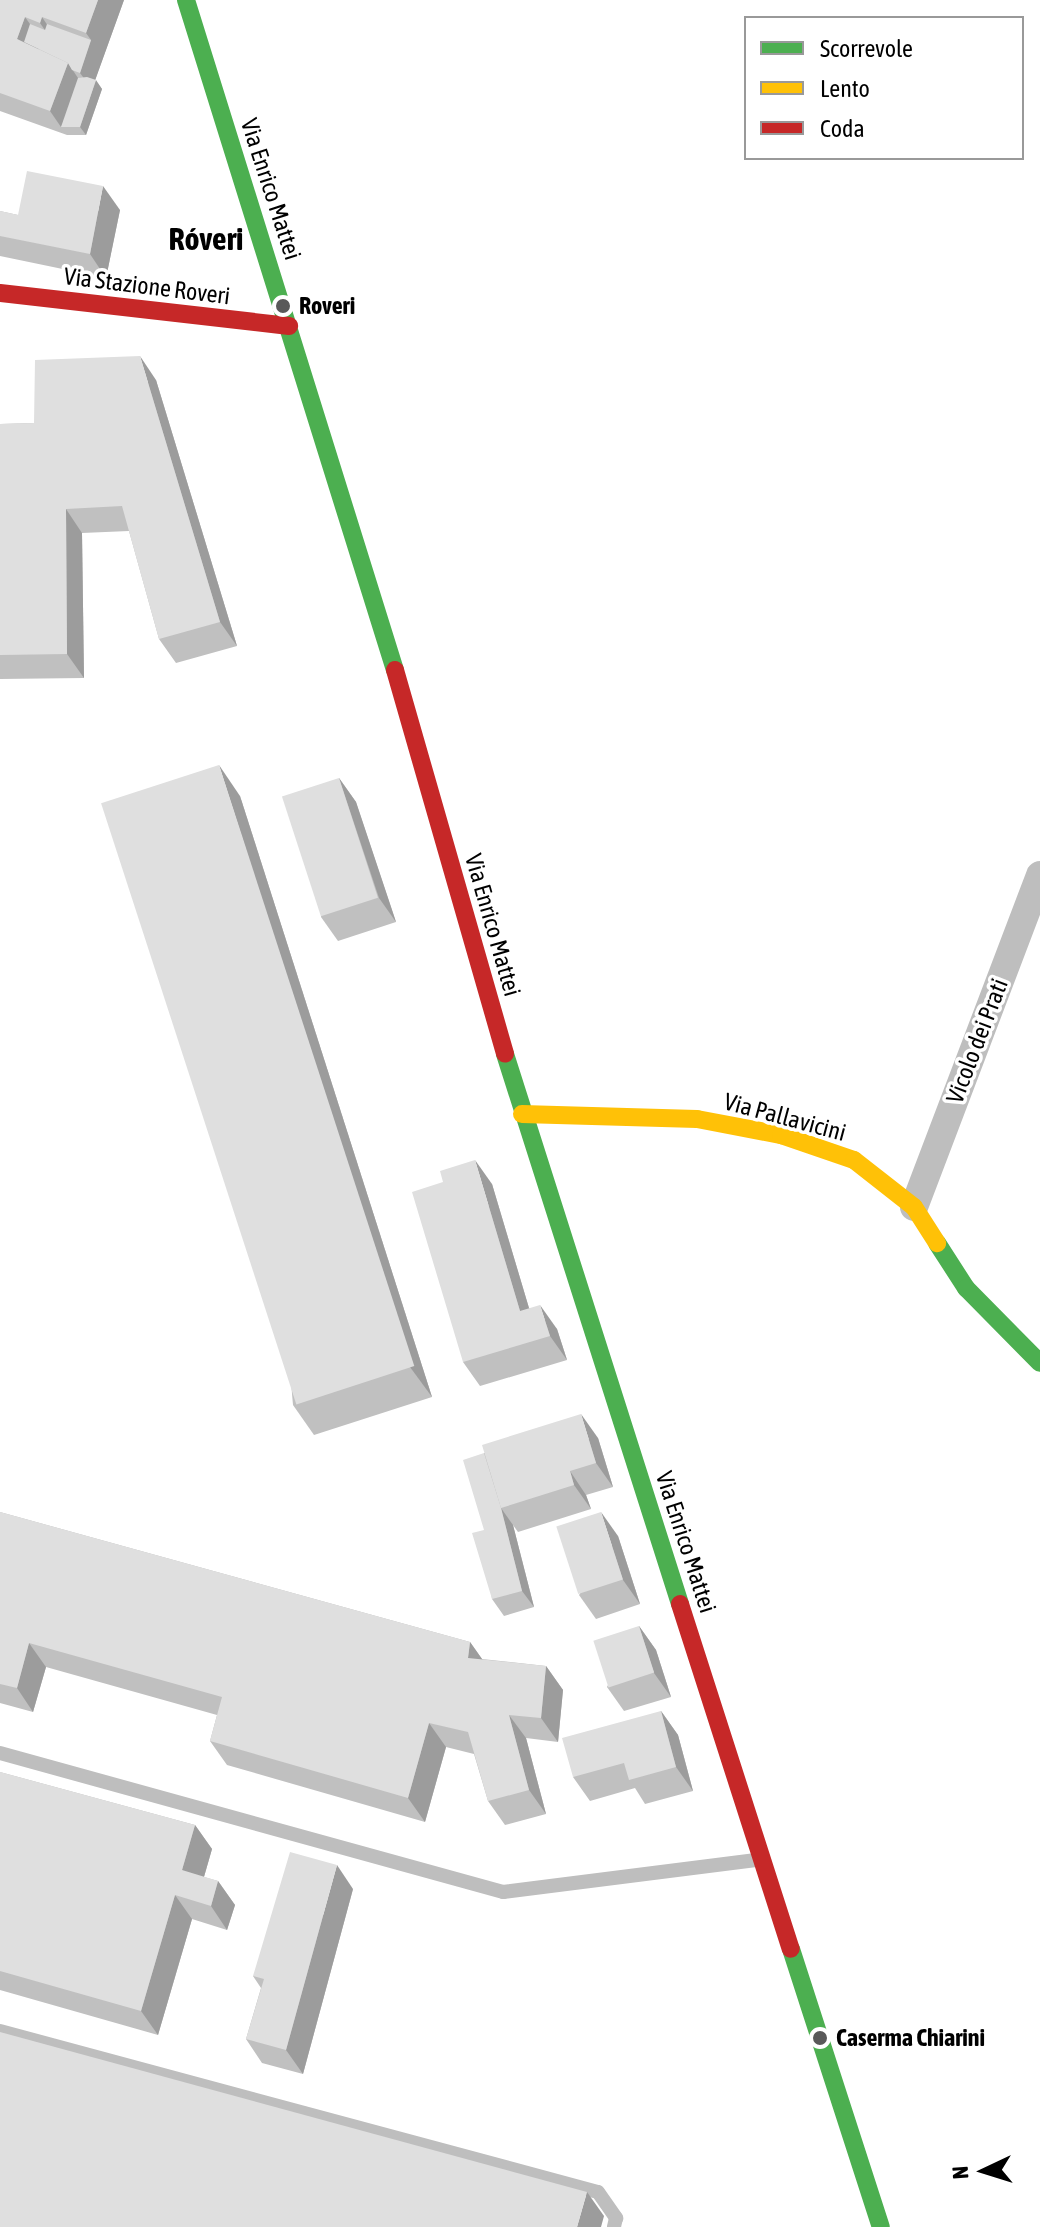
<!DOCTYPE html>
<html>
<head>
<meta charset="utf-8">
<style>
  body { margin:0 }
  #map { position:relative; width:1040px; height:2227px; overflow:hidden; background:#fff; font-family:"Asap Condensed",sans-serif }
  div>[style] { position:absolute }
  [style*='--x'] { left:calc(var(--x)*1px); top:calc(var(--y)*1px); width:calc(var(--w)*1px); rotate:calc(var(--a)*1deg) }
  .lane>* { height:14px; margin:-7px; padding:0 7px; transform-origin:7px; border-radius:7px; background:#bebebe }
  .street>* { height:28px; margin:-14px; padding:0 14px; transform-origin:14px; border-radius:14px; background:#bebebe }
  .fast>* { height:18px; margin:-9px; padding:0 9px; transform-origin:9px; border-radius:9px; background:#4caf50 }
  .slow>* { height:18px; margin:-9px; padding:0 9px; transform-origin:9px; border-radius:9px; background:#ffc107 }
  .jam>* { height:18px; margin:-9px; padding:0 9px; transform-origin:9px; border-radius:9px; background:#c62828 }
  .wall>* { inset:0; background:#c0c0c0 }
  .shaded-wall>* { inset:0; background:#9c9c9c }
  .building>* { inset:0; background:#dfdfdf; transform-origin:0 0 }
  .dots>* { width:22px; height:22px; translate:-50% -50%; box-sizing:border-box; border:4px solid #fff; border-radius:50% }
  span { translate:-50% -50%; white-space:nowrap; text-align:center; line-height:1.15; -webkit-text-stroke:7px #fff; paint-order:stroke }
  .street-label { font-size:24px; color:#000 }
  .poi-label { font-size:24px; color:#000; font-weight:700 }
  .left { translate:0 -50%; text-align:left }
  .district-label { font-size:32px; color:#000; font-weight:700 }
  .legend { position:absolute; left:744px; top:16px; width:280px; height:144px; box-sizing:border-box; background:#fff; border:2px solid #999; margin:0; padding:10px 14px; list-style:none; font-size:24px; color:#000 }
  .legend li { display:flex; align-items:center; gap:16px; height:40px }
  .legend b { width:40px; border:2px solid #999 }
  .north { position:absolute; left:944px; top:2131px; width:80px; height:80px; -webkit-text-stroke:6px #fff; paint-order:stroke; rotate:266deg; font-size:22px; font-weight:700; line-height:32px; text-align:center; color:#000 }
  .north::after { content:''; display:block; margin:auto; width:28px; height:36px; background:#000; clip-path:polygon(50% 0,100% 100%,50% 72%,0 100%) }
</style>
</head>
<body>
<div id="map">
  <div class="lane">
    <i style="--x:0;--y:1753;--w:522;--a:15.45"></i>
    <i style="--x:503;--y:1892;--w:257;--a:-7.2"></i>
    <i style="--x:0;--y:2031;--w:619;--a:15.07"></i>
    <i style="--x:598;--y:2192;--w:32;--a:55"></i>
    <i style="--x:616;--y:2218;--w:9;--a:103"></i>
  </div>
  <div class="street">
    <i style="--x:914;--y:1207;--w:355;--a:-69.2"></i>
  </div>
  <div class="fast">
    <i style="--x:186;--y:0;--w:702;--a:72.68"></i>
    <i style="--x:505;--y:1054;--w:577;--a:72.35"></i>
    <i style="--x:937;--y:1243;--w:54;--a:57.2"></i>
    <i style="--x:966;--y:1288;--w:105;--a:45.4"></i>
    <i style="--x:791;--y:1949;--w:292;--a:72.1"></i>
  </div>
  <div class="slow">
    <i style="--x:522;--y:1114;--w:175;--a:1.6"></i>
    <i style="--x:697;--y:1119;--w:86;--a:10.8"></i>
    <i style="--x:781;--y:1135;--w:77;--a:18.9"></i>
    <i style="--x:854;--y:1160;--w:76;--a:38.1"></i>
    <i style="--x:914;--y:1207;--w:43;--a:57.4"></i>
  </div>
  <div class="jam">
    <i style="--x:0;--y:293;--w:291;--a:6.5"></i>
    <i style="--x:395;--y:670;--w:399;--a:74"></i>
    <i style="--x:680;--y:1604;--w:362;--a:72.2"></i>
  </div>
  <div class="wall">
    <i style="clip-path:polygon(0 0,124px 0,95px 80px,102px 89px,86px 135px,67px 135px,0 111px)"></i>
    <i style="clip-path:polygon(120px 210px,106px 278px,0 256px,0 211px,18px 215px)"></i>
    <i style="clip-path:polygon(156px 380px,237px 646px,176px 663px,159px 639px,129px 531px,82px 533px,84px 678px,0 679px,0 424px,34px 423px)"></i>
    <i style="clip-path:polygon(339px 778px,356px 802px,396px 922px,338px 941px,321px 917px)"></i>
    <i style="clip-path:polygon(240px 796px,432px 1397px,314px 1435px,293px 1405px)"></i>
    <i style="clip-path:polygon(492px 1184px,529px 1308px,557px 1329px,567px 1360px,480px 1386px,463px 1362px)"></i>
    <i style="clip-path:polygon(598px 1438px,613px 1487px,586px 1495px,591px 1509px,518px 1532px,513px 1525px,534px 1607px,504px 1616px,492px 1599px,484px 1530px,484px 1453px)"></i>
    <i style="clip-path:polygon(0 1512px,470px 1642px,482px 1659px,546px 1666px,563px 1690px,558px 1742px,526px 1738px,546px 1814px,505px 1825px,488px 1801px,474px 1754px,446px 1747px,425px 1822px,227px 1765px,210px 1741px,217px 1715px,46px 1667px,33px 1712px,0 1703px)"></i>
    <i style="clip-path:polygon(618px 1536px,640px 1604px,596px 1619px,579px 1595px)"></i>
    <i style="clip-path:polygon(639px 1626px,656px 1650px,671px 1697px,624px 1711px,607px 1687px)"></i>
    <i style="clip-path:polygon(661px 1711px,678px 1735px,693px 1791px,645px 1804px,635px 1788px,590px 1801px,573px 1777px)"></i>
    <i style="clip-path:polygon(0 1772px,195px 1825px,212px 1849px,204px 1877px,218px 1881px,235px 1905px,227px 1930px,192px 1919px,158px 2035px,0 1990px)"></i>
    <i style="clip-path:polygon(353px 1889px,303px 2074px,262px 2063px,246px 2039px,261px 1988px,253px 1976px)"></i>
  </div>
  <div class="shaded-wall">
    <i style="clip-path:polygon(98px 0,124px 0,92px 89px,80px 73px,91px 40px,86px 33px)"></i>
    <i style="clip-path:polygon(25px 17px,42px 41px,38px 52px,17px 39px)"></i>
    <i style="clip-path:polygon(42px 17px,58px 41px,56px 46px,40px 23px)"></i>
    <i style="clip-path:polygon(68px 63px,84px 87px,61px 127px,50px 111px)"></i>
    <i style="clip-path:polygon(96px 80px,102px 89px,86px 135px,80px 127px)"></i>
    <i style="clip-path:polygon(103px 186px,120px 210px,106px 278px,90px 254px)"></i>
    <i style="clip-path:polygon(140px 356px,156px 380px,237px 646px,220px 622px)"></i>
    <i style="clip-path:polygon(66px 509px,82px 533px,84px 678px,67px 654px)"></i>
    <i style="clip-path:polygon(219px 765px,240px 796px,432px 1397px,410px 1367px)"></i>
    <i style="clip-path:polygon(339px 778px,356px 802px,396px 922px,379px 898px)"></i>
    <i style="clip-path:polygon(475px 1160px,492px 1184px,537px 1335px,520px 1311px)"></i>
    <i style="clip-path:polygon(540px 1305px,557px 1329px,567px 1360px,550px 1336px)"></i>
    <i style="clip-path:polygon(581px 1414px,598px 1438px,613px 1487px,596px 1463px)"></i>
    <i style="clip-path:polygon(570px 1471px,586px 1495px,591px 1509px,574px 1485px)"></i>
    <i style="clip-path:polygon(501px 1508px,513px 1525px,534px 1607px,522px 1591px)"></i>
    <i style="clip-path:polygon(601px 1512px,618px 1536px,640px 1604px,623px 1580px)"></i>
    <i style="clip-path:polygon(639px 1626px,656px 1650px,671px 1697px,654px 1673px)"></i>
    <i style="clip-path:polygon(470px 1642px,487px 1666px,468px 1658px)"></i>
    <i style="clip-path:polygon(29px 1643px,46px 1667px,33px 1712px,17px 1688px)"></i>
    <i style="clip-path:polygon(546px 1666px,563px 1690px,558px 1742px,541px 1718px)"></i>
    <i style="clip-path:polygon(661px 1711px,678px 1735px,693px 1791px,676px 1767px)"></i>
    <i style="clip-path:polygon(509px 1715px,526px 1738px,546px 1814px,529px 1790px)"></i>
    <i style="clip-path:polygon(429px 1723px,446px 1747px,425px 1822px,408px 1798px)"></i>
    <i style="clip-path:polygon(195px 1825px,212px 1849px,199px 1894px,182px 1870px)"></i>
    <i style="clip-path:polygon(337px 1865px,353px 1889px,303px 2074px,286px 2050px)"></i>
    <i style="clip-path:polygon(218px 1881px,235px 1905px,227px 1930px,211px 1906px)"></i>
    <i style="clip-path:polygon(175px 1895px,192px 1919px,158px 2035px,141px 2011px)"></i>
    <i style="clip-path:polygon(587px 2192px,604px 2216px,601px 2227px,577px 2227px)"></i>
  </div>
  <div class="building">
    <i style="clip-path:polygon(0 0,98px 0,86px 33px,42px 17px,40px 23px,25px 17px,17px 39px,68px 63px,50px 111px,0 93px)"></i>
    <i style="clip-path:polygon(30px 24px,45px 30px,47px 24px,91px 40px,80px 73px,72px 70px,68px 63px,24px 42px)"></i>
    <i style="clip-path:polygon(87px 77px,96px 80px,80px 127px,61px 127px,78px 78px)"></i>
    <i style="clip-path:polygon(27px 171px,103px 186px,90px 254px,0 236px,0 211px,18px 215px)"></i>
    <i style="clip-path:polygon(140px 356px,220px 622px,159px 639px,122px 506px,66px 509px,67px 654px,0 655px,0 424px,34px 423px,35px 360px)"></i>
    <i style="left:219px;top:765px;width:632px;height:124px;rotate:72deg"></i>
    <i style="left:339px;top:778px;width:126px;height:60px;rotate:72deg"></i>
    <i style="clip-path:polygon(475px 1160px,520px 1311px,540px 1305px,550px 1336px,463px 1362px,412px 1192px,443px 1182px,440px 1171px)"></i>
    <i style="clip-path:polygon(581px 1414px,596px 1463px,570px 1471px,574px 1485px,501px 1508px,482px 1445px)"></i>
    <i style="clip-path:polygon(484px 1453px,501px 1508px,522px 1591px,492px 1599px,472px 1533px,484px 1530px,463px 1460px)"></i>
    <i style="clip-path:polygon(0 1512px,470px 1642px,468px 1658px,546px 1666px,541px 1718px,509px 1715px,529px 1790px,488px 1801px,468px 1732px,429px 1723px,408px 1798px,210px 1741px,222px 1697px,29px 1643px,17px 1688px,0 1684px)"></i>
    <i style="left:601px;top:1512px;width:71px;height:47px;rotate:72deg"></i>
    <i style="left:639px;top:1626px;width:49px;height:48px;rotate:72deg"></i>
    <i style="clip-path:polygon(661px 1711px,676px 1767px,629px 1780px,624px 1763px,573px 1777px,562px 1738px)"></i>
    <i style="clip-path:polygon(0 1772px,195px 1825px,182px 1870px,218px 1881px,211px 1906px,175px 1895px,141px 2011px,0 1971px)"></i>
    <i style="clip-path:polygon(290px 1852px,337px 1865px,286px 2050px,246px 2039px,264px 1979px,253px 1976px)"></i>
    <i style="clip-path:polygon(0 2032px,587px 2192px,577px 2227px,0 2227px)"></i>
  </div>
  <div class="dots">
    <i style="left:283px;top:306px;background:#595959"></i>
    <i style="left:820px;top:2038px;background:#595959"></i>
  </div>
  <div class="street-label">
    <span style="left:271px;top:189px;rotate:72deg">Via Enrico Mattei</span>
    <span style="left:147px;top:286px;rotate:7deg">Via Stazione Roveri</span>
    <span style="left:493px;top:925px;rotate:74deg">Via Enrico Mattei</span>
    <span style="left:977px;top:1041px;rotate:-69deg">Vicolo dei Prati</span>
    <span style="left:785px;top:1117px;rotate:15deg">Via Pallavicini</span>
    <span style="left:686px;top:1542px;rotate:72deg">Via Enrico Mattei</span>
  </div>
  <div class="poi-label">
    <span class="left" style="left:299px;top:306px">Roveri</span>
    <span class="left" style="left:836px;top:2038px">Caserma Chiarini</span>
  </div>
  <div class="district-label">
    <span style="left:206px;top:239px">Róveri</span>
  </div>
  <ul class="legend">
  <li><b style="height:10px;background:#4caf50"></b>Scorrevole</li>
  <li><b style="height:10px;background:#ffc107"></b>Lento</li>
  <li><b style="height:10px;background:#c62828"></b>Coda</li>
  </ul>
  <div class="north">N</div>
</div>
</body>
</html>
